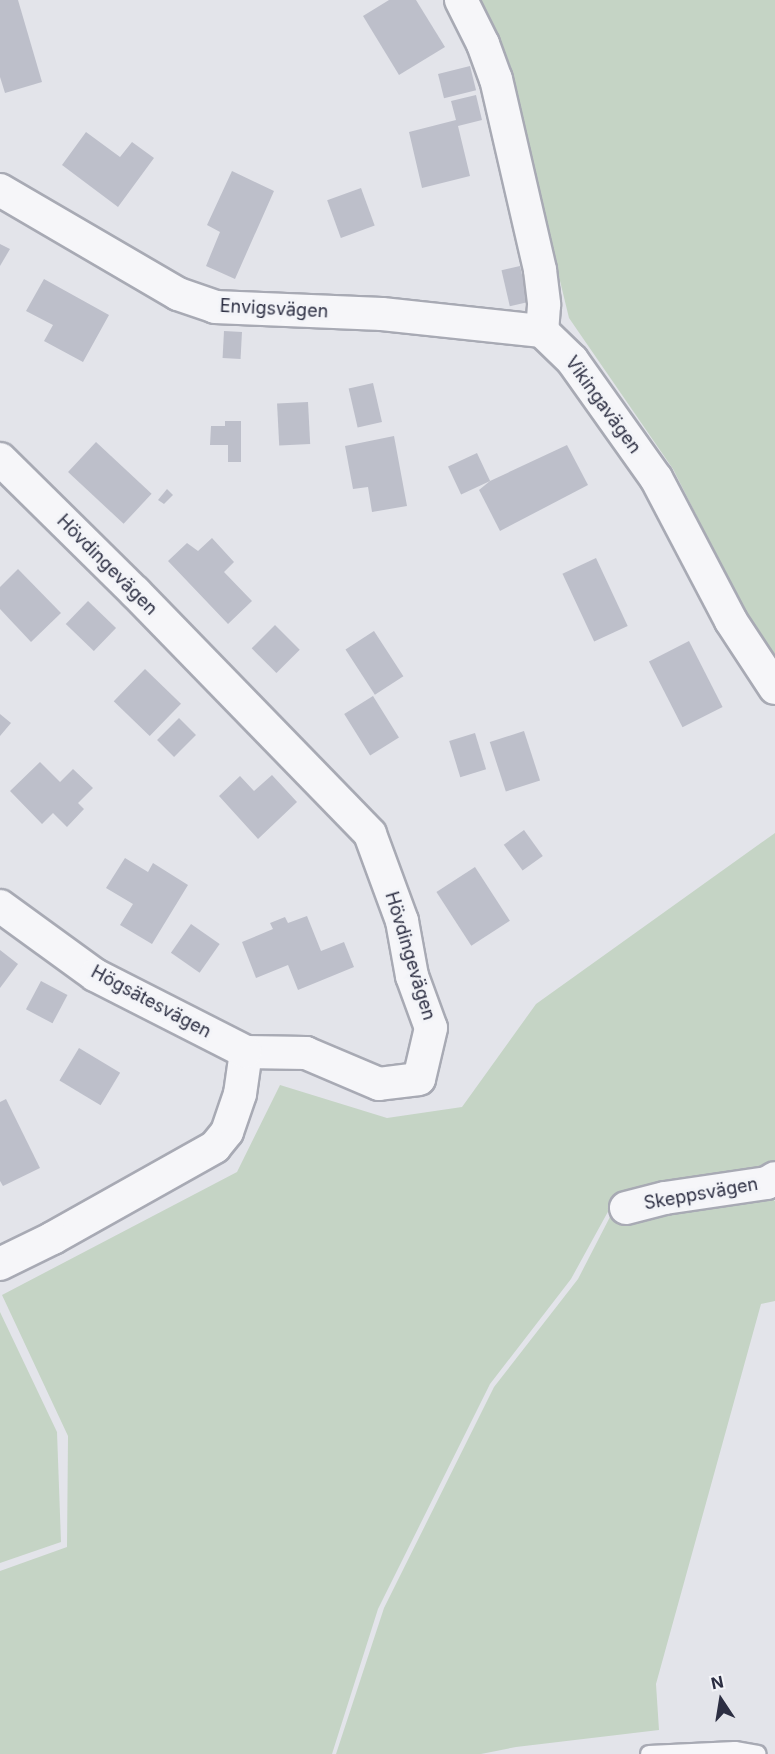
<!DOCTYPE html>
<html>
<head>
<meta charset="utf-8">
<style>
  body { margin:0 }
  #map { position:relative; width:775px; height:1754px; overflow:hidden; background:#e3e4ea; font-family:Inter,sans-serif }
  div>[style] { position:absolute }
  [style*='--x'] { left:calc(var(--x)*1px); top:calc(var(--y)*1px); width:calc(var(--w)*1px); rotate:calc(var(--a)*1deg) }
  .green>* { inset:0; background:#c5d4c5 }
  .building>* { inset:0; background:#bdbfca; transform-origin:0 0 }
  .roads { filter:drop-shadow(2px 0 #a8aab4) drop-shadow(-2px 0 #a8aab4) drop-shadow(0 2px #a8aab4) drop-shadow(0 -2px #a8aab4) }
  .service>* { height:16px; margin:-8px; padding:0 8px; transform-origin:8px; border-radius:8px; background:#f6f6f9 }
  .minor>* { height:32px; margin:-16px; padding:0 16px; transform-origin:16px; border-radius:16px; background:#f6f6f9 }
  span { translate:-50% -50%; white-space:nowrap; text-align:center; line-height:1.15; -webkit-text-stroke:6px #f3f4f8; paint-order:stroke }
  .street-label { font-size:18px; color:#2c2e42 }
  .north { position:absolute; left:691px; top:1670px; width:60px; height:60px; -webkit-text-stroke:4px #f3f4f8; paint-order:stroke; rotate:348deg; font-size:16px; font-weight:700; line-height:24px; text-align:center; color:#2c2e42 }
  .north::after { content:''; display:block; margin:auto; width:21px; height:27px; background:#2c2e42; clip-path:polygon(50% 0,100% 100%,50% 72%,0 100%) }
</style>
</head>
<body>
<div id="map">
  <div class="green">
    <i style="clip-path:polygon(481px 0,775px 0,775px 654px,755px 632px,673px 469px,569px 318px,514px 91px)"></i>
    <i style="clip-path:polygon(775px 833px,775px 1179px,659px 1188px,610px 1208px,571px 1279px,490px 1384px,378px 1609px,332px 1754px,0 1754px,0 1571px,67px 1547px,68px 1436px,2px 1295px,237px 1172px,280px 1085px,387px 1118px,462px 1107px,536px 1004px)"></i>
    <i style="clip-path:polygon(766px 1194px,775px 1201px,775px 1301px,761px 1304px,656px 1684px,659px 1730px,516px 1747px,481px 1754px,336px 1754px,384px 1608px,494px 1387px,578px 1279px,612px 1213px)"></i>
    <i style="clip-path:polygon(0 1312px,57px 1432px,61px 1542px,0 1563px)"></i>
  </div>
  <div class="building">
    <i style="clip-path:polygon(0 0,18px 0,42px 82px,5px 93px,0 77px)"></i>
    <i style="clip-path:polygon(389px 0,416px 0,445px 47px,399px 75px,363px 16px)"></i>
    <i style="left:470px;top:66px;width:25px;height:33px;rotate:76deg"></i>
    <i style="clip-path:polygon(476px 95px,482px 120px,458px 126px,470px 176px,422px 188px,409px 132px,456px 120px,451px 101px)"></i>
    <i style="clip-path:polygon(86px 132px,120px 157px,132px 142px,154px 158px,118px 207px,62px 165px)"></i>
    <i style="clip-path:polygon(232px 171px,274px 191px,235px 279px,206px 266px,220px 232px,207px 225px)"></i>
    <i style="left:361px;top:188px;width:40px;height:36px;rotate:70deg"></i>
    <i style="clip-path:polygon(0 244px,10px 249px,0 266px)"></i>
    <i style="left:520px;top:266px;width:37px;height:19px;rotate:77deg"></i>
    <i style="clip-path:polygon(44px 279px,109px 315px,83px 362px,44px 341px,53px 325px,26px 311px)"></i>
    <i style="left:224px;top:331px;width:18px;height:27px;rotate:3deg"></i>
    <i style="left:373px;top:383px;width:40px;height:25px;rotate:77deg"></i>
    <i style="left:308px;top:402px;width:42px;height:31px;rotate:87deg"></i>
    <i style="clip-path:polygon(225px 421px,241px 421px,241px 462px,228px 462px,228px 445px,210px 445px,211px 426px,225px 426px)"></i>
    <i style="clip-path:polygon(394px 436px,407px 506px,372px 512px,368px 487px,353px 489px,345px 446px)"></i>
    <i style="left:96px;top:442px;width:76px;height:41px;rotate:43deg"></i>
    <i style="clip-path:polygon(567px 445px,588px 485px,500px 531px,479px 490px,490px 481px)"></i>
    <i style="left:477px;top:453px;width:31px;height:32px;rotate:65deg"></i>
    <i style="clip-path:polygon(167px 489px,173px 495px,164px 504px,158px 500px)"></i>
    <i style="clip-path:polygon(212px 538px,234px 562px,224px 572px,252px 601px,228px 624px,168px 561px,187px 543px,198px 551px)"></i>
    <i style="left:596px;top:558px;width:75px;height:37px;rotate:65deg"></i>
    <i style="clip-path:polygon(18px 569px,61px 613px,31px 642px,0 609px,0 587px)"></i>
    <i style="left:88px;top:601px;width:39px;height:32px;rotate:44deg"></i>
    <i style="left:275px;top:625px;width:35px;height:33px;rotate:45deg"></i>
    <i style="left:374px;top:631px;width:54px;height:34px;rotate:57deg"></i>
    <i style="left:689px;top:641px;width:74px;height:45px;rotate:63deg"></i>
    <i style="left:145px;top:669px;width:50px;height:45px;rotate:44deg"></i>
    <i style="left:373px;top:696px;width:49px;height:34px;rotate:58deg"></i>
    <i style="clip-path:polygon(0 714px,11px 723px,0 736px)"></i>
    <i style="left:179px;top:718px;width:24px;height:31px;rotate:45deg"></i>
    <i style="left:524px;top:731px;width:52px;height:36px;rotate:72deg"></i>
    <i style="left:475px;top:733px;width:38px;height:27px;rotate:73deg"></i>
    <i style="clip-path:polygon(40px 762px,60px 782px,73px 769px,93px 788px,78px 803px,84px 809px,67px 827px,53px 813px,42px 824px,10px 791px)"></i>
    <i style="clip-path:polygon(272px 775px,297px 802px,258px 839px,219px 796px,240px 776px,254px 791px)"></i>
    <i style="left:524px;top:830px;width:32px;height:25px;rotate:54deg"></i>
    <i style="clip-path:polygon(125px 858px,148px 872px,153px 863px,188px 885px,152px 944px,120px 925px,133px 904px,106px 888px)"></i>
    <i style="left:475px;top:867px;width:64px;height:46px;rotate:57deg"></i>
    <i style="clip-path:polygon(307px 916px,321px 951px,344px 942px,354px 967px,298px 990px,288px 965px,256px 978px,242px 942px,273px 929px,270px 923px,285px 917px,288px 923px)"></i>
    <i style="left:191px;top:924px;width:35px;height:35px;rotate:35deg"></i>
    <i style="clip-path:polygon(0 950px,18px 964px,0 988px)"></i>
    <i style="left:41px;top:981px;width:30px;height:32px;rotate:28deg"></i>
    <i style="left:79px;top:1048px;width:48px;height:38px;rotate:31deg"></i>
    <i style="clip-path:polygon(6px 1099px,40px 1168px,3px 1186px,0 1181px,0 1102px)"></i>
  </div>
  <div class="roads">
    <div class="service">
      <i style="--x:649;--y:1754;--w:86;--a:-2.7"></i>
      <i style="--x:735;--y:1750;--w:23;--a:10"></i>
    </div>
    <div class="minor">
      <i style="--x:461;--y:0;--w:49;--a:63.4"></i>
      <i style="--x:483;--y:44;--w:37;--a:70"></i>
      <i style="--x:496;--y:79;--w:196;--a:77"></i>
      <i style="--x:540;--y:270;--w:35;--a:83"></i>
      <i style="--x:544;--y:305;--w:26;--a:94"></i>
      <i style="--x:542;--y:331;--w:42;--a:44"></i>
      <i style="--x:572;--y:360;--w:145;--a:54.6"></i>
      <i style="--x:656;--y:478;--w:161;--a:62.3"></i>
      <i style="--x:731;--y:621;--w:80;--a:56.7"></i>
      <i style="--x:0;--y:190;--w:206;--a:30.3"></i>
      <i style="--x:178;--y:294;--w:39;--a:19"></i>
      <i style="--x:215;--y:307;--w:167;--a:2.4"></i>
      <i style="--x:382;--y:314;--w:161;--a:6.1"></i>
      <i style="--x:0;--y:459;--w:190;--a:44.6"></i>
      <i style="--x:135;--y:592;--w:337;--a:45.8"></i>
      <i style="--x:370;--y:834;--w:93;--a:69.8"></i>
      <i style="--x:402;--y:921;--w:56;--a:79.7"></i>
      <i style="--x:412;--y:976;--w:55;--a:69.9"></i>
      <i style="--x:431;--y:1028;--w:52;--a:103.2"></i>
      <i style="--x:419;--y:1079;--w:40;--a:172.9"></i>
      <i style="--x:379;--y:1084;--w:79;--a:-157"></i>
      <i style="--x:306;--y:1053;--w:60;--a:-179"></i>
      <i style="--x:246;--y:1052;--w:42;--a:98.1"></i>
      <i style="--x:240;--y:1094;--w:40;--a:108.9"></i>
      <i style="--x:227;--y:1132;--w:19;--a:129"></i>
      <i style="--x:215;--y:1147;--w:186;--a:150.7"></i>
      <i style="--x:53;--y:1238;--w:59;--a:153.9"></i>
      <i style="--x:0;--y:906;--w:117;--a:36"></i>
      <i style="--x:95;--y:975;--w:169;--a:27"></i>
      <i style="--x:626;--y:1208;--w:40;--a:-14.4"></i>
      <i style="--x:665;--y:1198;--w:103;--a:-8.4"></i>
      <i style="--x:767;--y:1183;--w:9;--a:-32"></i>
    </div>
  </div>
  <div class="street-label">
    <span style="left:274px;top:309px;rotate:3deg">Envigsvägen</span>
    <span style="left:603px;top:405px;rotate:54deg">Vikingavägen</span>
    <span style="left:107px;top:565px;rotate:45deg">Hövdingevägen</span>
    <span style="left:410px;top:956px;rotate:73deg">Hövdingevägen</span>
    <span style="left:151px;top:1002px;rotate:28deg">Högsätesvägen</span>
    <span style="left:701px;top:1194px;rotate:-10deg">Skeppsvägen</span>
  </div>
  <div class="north">N</div>
</div>
</body>
</html>
